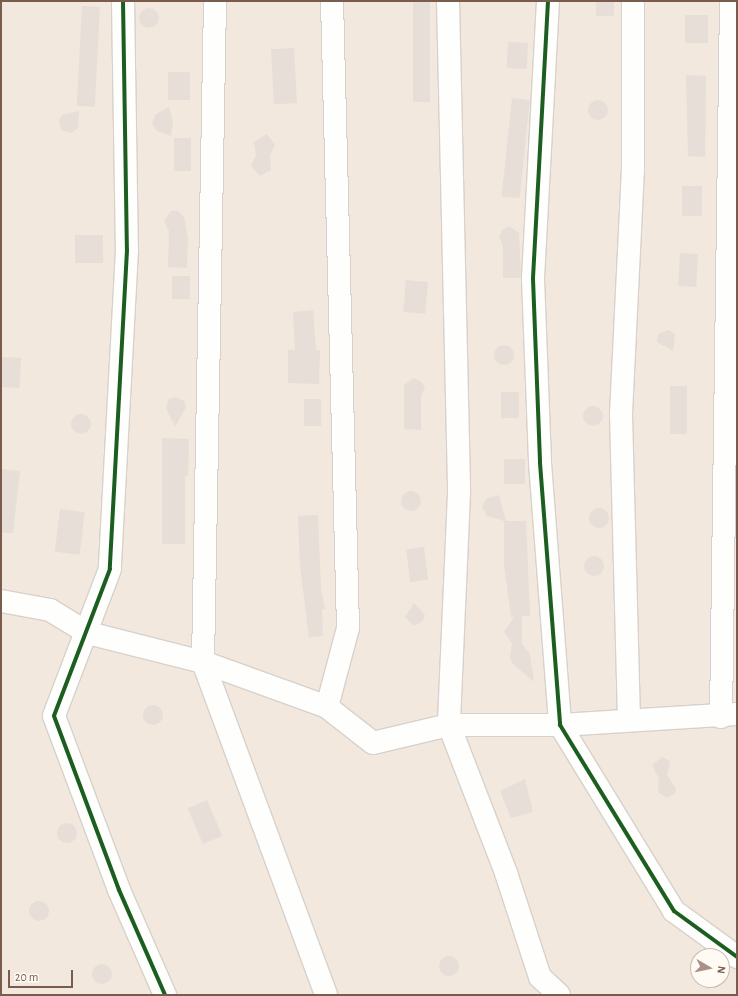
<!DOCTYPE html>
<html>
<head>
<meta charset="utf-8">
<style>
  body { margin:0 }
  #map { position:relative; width:738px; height:996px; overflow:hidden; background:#f9f5f0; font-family:"Alegreya Sans",sans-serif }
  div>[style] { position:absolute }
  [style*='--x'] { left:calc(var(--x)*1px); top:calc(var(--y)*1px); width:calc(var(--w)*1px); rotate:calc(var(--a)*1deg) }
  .residential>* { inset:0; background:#f2e8de }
  .building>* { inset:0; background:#e6ded7; transform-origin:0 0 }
  .round { border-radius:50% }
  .roads { filter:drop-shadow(1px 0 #d7d1cb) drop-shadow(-1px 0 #d7d1cb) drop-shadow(0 1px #d7d1cb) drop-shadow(0 -1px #d7d1cb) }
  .street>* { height:22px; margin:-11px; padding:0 11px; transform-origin:11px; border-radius:11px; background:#fefefd }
  .cycleway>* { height:4px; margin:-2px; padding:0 2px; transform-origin:2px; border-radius:2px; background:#1b5e20 }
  span { translate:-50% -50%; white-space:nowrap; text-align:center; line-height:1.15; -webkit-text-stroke:4px #fffaf3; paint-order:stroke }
  .frame { position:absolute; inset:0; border:2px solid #7a5c4d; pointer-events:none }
  .north { position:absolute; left:690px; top:948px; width:40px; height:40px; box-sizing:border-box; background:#fffaf3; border:1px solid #cabbb1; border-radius:50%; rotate:99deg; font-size:11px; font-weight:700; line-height:16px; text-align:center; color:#7a5c4d }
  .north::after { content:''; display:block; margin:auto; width:14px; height:18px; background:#a69286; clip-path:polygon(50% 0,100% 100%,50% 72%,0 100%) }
  .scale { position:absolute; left:8px; top:970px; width:65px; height:18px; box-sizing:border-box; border:2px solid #7a5c4d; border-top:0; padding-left:5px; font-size:12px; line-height:14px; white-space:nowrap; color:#7a5c4d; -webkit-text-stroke:3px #fffaf3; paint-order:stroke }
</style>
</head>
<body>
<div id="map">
  <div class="residential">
    <i style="clip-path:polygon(evenodd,1px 1px,737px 1px,737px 995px,1px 995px,1px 1px,698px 956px,722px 956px,722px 980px,698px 980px,698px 956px)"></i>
  </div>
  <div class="building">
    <i style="left:413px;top:1px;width:17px;height:101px"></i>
    <i style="left:596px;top:1px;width:18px;height:15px"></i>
    <i style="left:82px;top:6px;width:18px;height:100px;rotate:3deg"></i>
    <i class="round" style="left:139px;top:8px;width:20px;height:20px"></i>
    <i style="left:685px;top:15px;width:23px;height:28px"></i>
    <i style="left:508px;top:42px;width:20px;height:26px;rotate:3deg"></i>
    <i style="left:294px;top:48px;width:55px;height:23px;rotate:87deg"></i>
    <i style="left:190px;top:72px;width:28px;height:22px;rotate:90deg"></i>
    <i style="clip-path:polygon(686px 75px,706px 76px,705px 157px,688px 156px)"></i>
    <i style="left:512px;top:98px;width:18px;height:99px;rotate:6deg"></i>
    <i class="round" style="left:588px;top:100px;width:20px;height:20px"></i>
    <i style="clip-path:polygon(169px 107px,173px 122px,171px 136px,157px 131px,152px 123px,156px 114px)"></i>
    <i style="clip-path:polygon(79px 111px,78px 128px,71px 133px,61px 130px,59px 121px,62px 115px)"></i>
    <i style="clip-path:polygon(267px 134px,275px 145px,270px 155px,271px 170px,260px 176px,251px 166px,256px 156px,254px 142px)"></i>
    <i style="left:174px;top:138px;width:17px;height:33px"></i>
    <i style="left:682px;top:186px;width:20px;height:30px"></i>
    <i style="clip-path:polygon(171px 211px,178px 211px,184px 217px,188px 238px,187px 268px,168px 267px,169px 231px,164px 221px)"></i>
    <i style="clip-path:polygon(509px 226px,519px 233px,521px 278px,503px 278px,503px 246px,499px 237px,503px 229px)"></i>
    <i style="left:75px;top:235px;width:28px;height:28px"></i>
    <i style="left:680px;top:253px;width:18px;height:33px;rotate:3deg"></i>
    <i style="left:172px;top:276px;width:18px;height:23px"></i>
    <i style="left:406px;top:280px;width:22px;height:32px;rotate:5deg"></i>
    <i style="clip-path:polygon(313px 310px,316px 350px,320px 350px,319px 384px,288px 383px,288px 350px,295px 350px,293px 312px)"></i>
    <i style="clip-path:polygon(669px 330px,675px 334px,673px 351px,657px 342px,658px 334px)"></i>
    <i class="round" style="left:494px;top:345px;width:20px;height:20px"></i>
    <i style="left:1px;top:357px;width:20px;height:30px;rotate:3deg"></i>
    <i style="clip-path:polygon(414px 378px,422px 382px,425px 388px,421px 396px,421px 430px,404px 429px,404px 385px)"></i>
    <i style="left:670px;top:386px;width:17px;height:48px"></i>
    <i style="left:501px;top:392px;width:18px;height:26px"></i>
    <i style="clip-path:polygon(176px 397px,184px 401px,186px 407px,175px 427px,166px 408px,169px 399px)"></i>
    <i style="left:304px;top:399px;width:17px;height:27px"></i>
    <i class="round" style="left:583px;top:406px;width:20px;height:20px"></i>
    <i class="round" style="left:71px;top:414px;width:20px;height:20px"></i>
    <i style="clip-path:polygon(162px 438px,189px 439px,188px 476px,185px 476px,185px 544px,162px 544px)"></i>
    <i style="left:504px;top:459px;width:21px;height:25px"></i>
    <i style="clip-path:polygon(1px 469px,20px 471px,13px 533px,1px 533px)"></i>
    <i class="round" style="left:401px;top:491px;width:20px;height:20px"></i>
    <i style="clip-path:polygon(499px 495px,506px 521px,526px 521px,530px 616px,522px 616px,522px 644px,530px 654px,534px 682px,513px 664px,510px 658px,512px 643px,504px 632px,514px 617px,511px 617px,504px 565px,504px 521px,487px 516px,482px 507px,486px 499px)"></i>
    <i class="round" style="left:589px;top:508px;width:20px;height:20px"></i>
    <i style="left:60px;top:509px;width:25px;height:43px;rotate:7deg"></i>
    <i style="clip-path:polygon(318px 515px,321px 590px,325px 609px,322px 609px,323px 636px,309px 637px,300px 567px,298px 516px)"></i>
    <i style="left:424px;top:547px;width:33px;height:18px;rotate:83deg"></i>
    <i class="round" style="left:584px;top:556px;width:20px;height:20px"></i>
    <i style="clip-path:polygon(414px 603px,425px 615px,423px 621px,414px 626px,405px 617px)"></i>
    <i class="round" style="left:143px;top:705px;width:20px;height:20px"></i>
    <i style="clip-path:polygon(662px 757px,670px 761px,667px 775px,676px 788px,675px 794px,667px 798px,658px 792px,659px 779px,652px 765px)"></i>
    <i style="clip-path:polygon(525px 779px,533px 812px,511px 818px,500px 791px)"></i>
    <i style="left:207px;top:800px;width:39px;height:21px;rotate:67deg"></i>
    <i class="round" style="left:57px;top:823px;width:20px;height:20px"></i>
    <i class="round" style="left:29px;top:901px;width:20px;height:20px"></i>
    <i class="round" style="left:439px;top:956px;width:20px;height:20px"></i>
    <i class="round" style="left:92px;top:964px;width:20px;height:20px"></i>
  </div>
  <div class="roads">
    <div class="street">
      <i style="--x:123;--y:1;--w:249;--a:89.1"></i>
      <i style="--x:127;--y:250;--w:319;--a:93.1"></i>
      <i style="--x:110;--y:569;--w:157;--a:110.9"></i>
      <i style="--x:54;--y:716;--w:186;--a:69.5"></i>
      <i style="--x:119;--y:890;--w:115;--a:66.3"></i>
      <i style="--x:215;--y:1;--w:661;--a:91.04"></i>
      <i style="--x:203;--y:662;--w:355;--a:69.7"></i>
      <i style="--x:448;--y:1;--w:492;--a:88.7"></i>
      <i style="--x:459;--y:493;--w:232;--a:92.5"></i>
      <i style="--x:449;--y:725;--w:159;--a:68.9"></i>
      <i style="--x:506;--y:873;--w:109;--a:71.9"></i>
      <i style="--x:540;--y:977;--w:26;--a:43"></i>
      <i style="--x:548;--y:1;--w:278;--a:93.1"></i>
      <i style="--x:533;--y:279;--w:184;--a:87.8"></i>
      <i style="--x:540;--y:463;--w:263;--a:85.6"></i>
      <i style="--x:560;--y:725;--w:218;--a:58.5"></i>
      <i style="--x:674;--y:911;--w:78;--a:36.1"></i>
      <i style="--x:1;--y:601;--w:50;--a:10.4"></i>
      <i style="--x:50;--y:610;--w:44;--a:31.2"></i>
      <i style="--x:88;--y:633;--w:119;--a:14.2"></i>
      <i style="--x:203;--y:662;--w:132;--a:19.9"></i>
      <i style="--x:327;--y:707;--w:58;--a:38"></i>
      <i style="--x:373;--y:743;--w:78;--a:-13.3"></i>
      <i style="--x:449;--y:725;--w:111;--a:0"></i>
      <i style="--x:560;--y:725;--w:177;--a:-3.6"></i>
      <i style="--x:327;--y:707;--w:82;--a:-75.1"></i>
      <i style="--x:348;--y:628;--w:627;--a:-91.46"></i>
      <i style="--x:721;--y:717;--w:716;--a:-89.2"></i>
      <i style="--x:629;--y:720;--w:306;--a:-91.5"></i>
      <i style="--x:621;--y:414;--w:243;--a:-87.2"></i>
      <i style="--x:633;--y:171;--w:170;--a:-90"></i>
    </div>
  </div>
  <div class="cycleway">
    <i style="--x:123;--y:1;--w:249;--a:89.1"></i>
    <i style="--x:127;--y:250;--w:319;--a:93.1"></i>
    <i style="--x:110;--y:569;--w:157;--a:110.9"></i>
    <i style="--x:54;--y:716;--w:186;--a:69.5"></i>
    <i style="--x:119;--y:890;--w:115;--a:66.3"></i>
    <i style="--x:548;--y:1;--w:278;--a:93.1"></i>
    <i style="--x:533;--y:279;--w:184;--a:87.8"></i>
    <i style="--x:540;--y:463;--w:263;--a:85.6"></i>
    <i style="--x:560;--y:725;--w:218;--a:58.5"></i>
    <i style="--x:674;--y:911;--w:78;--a:36.1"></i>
  </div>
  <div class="frame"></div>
  <div class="north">N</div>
  <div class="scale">20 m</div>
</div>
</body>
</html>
